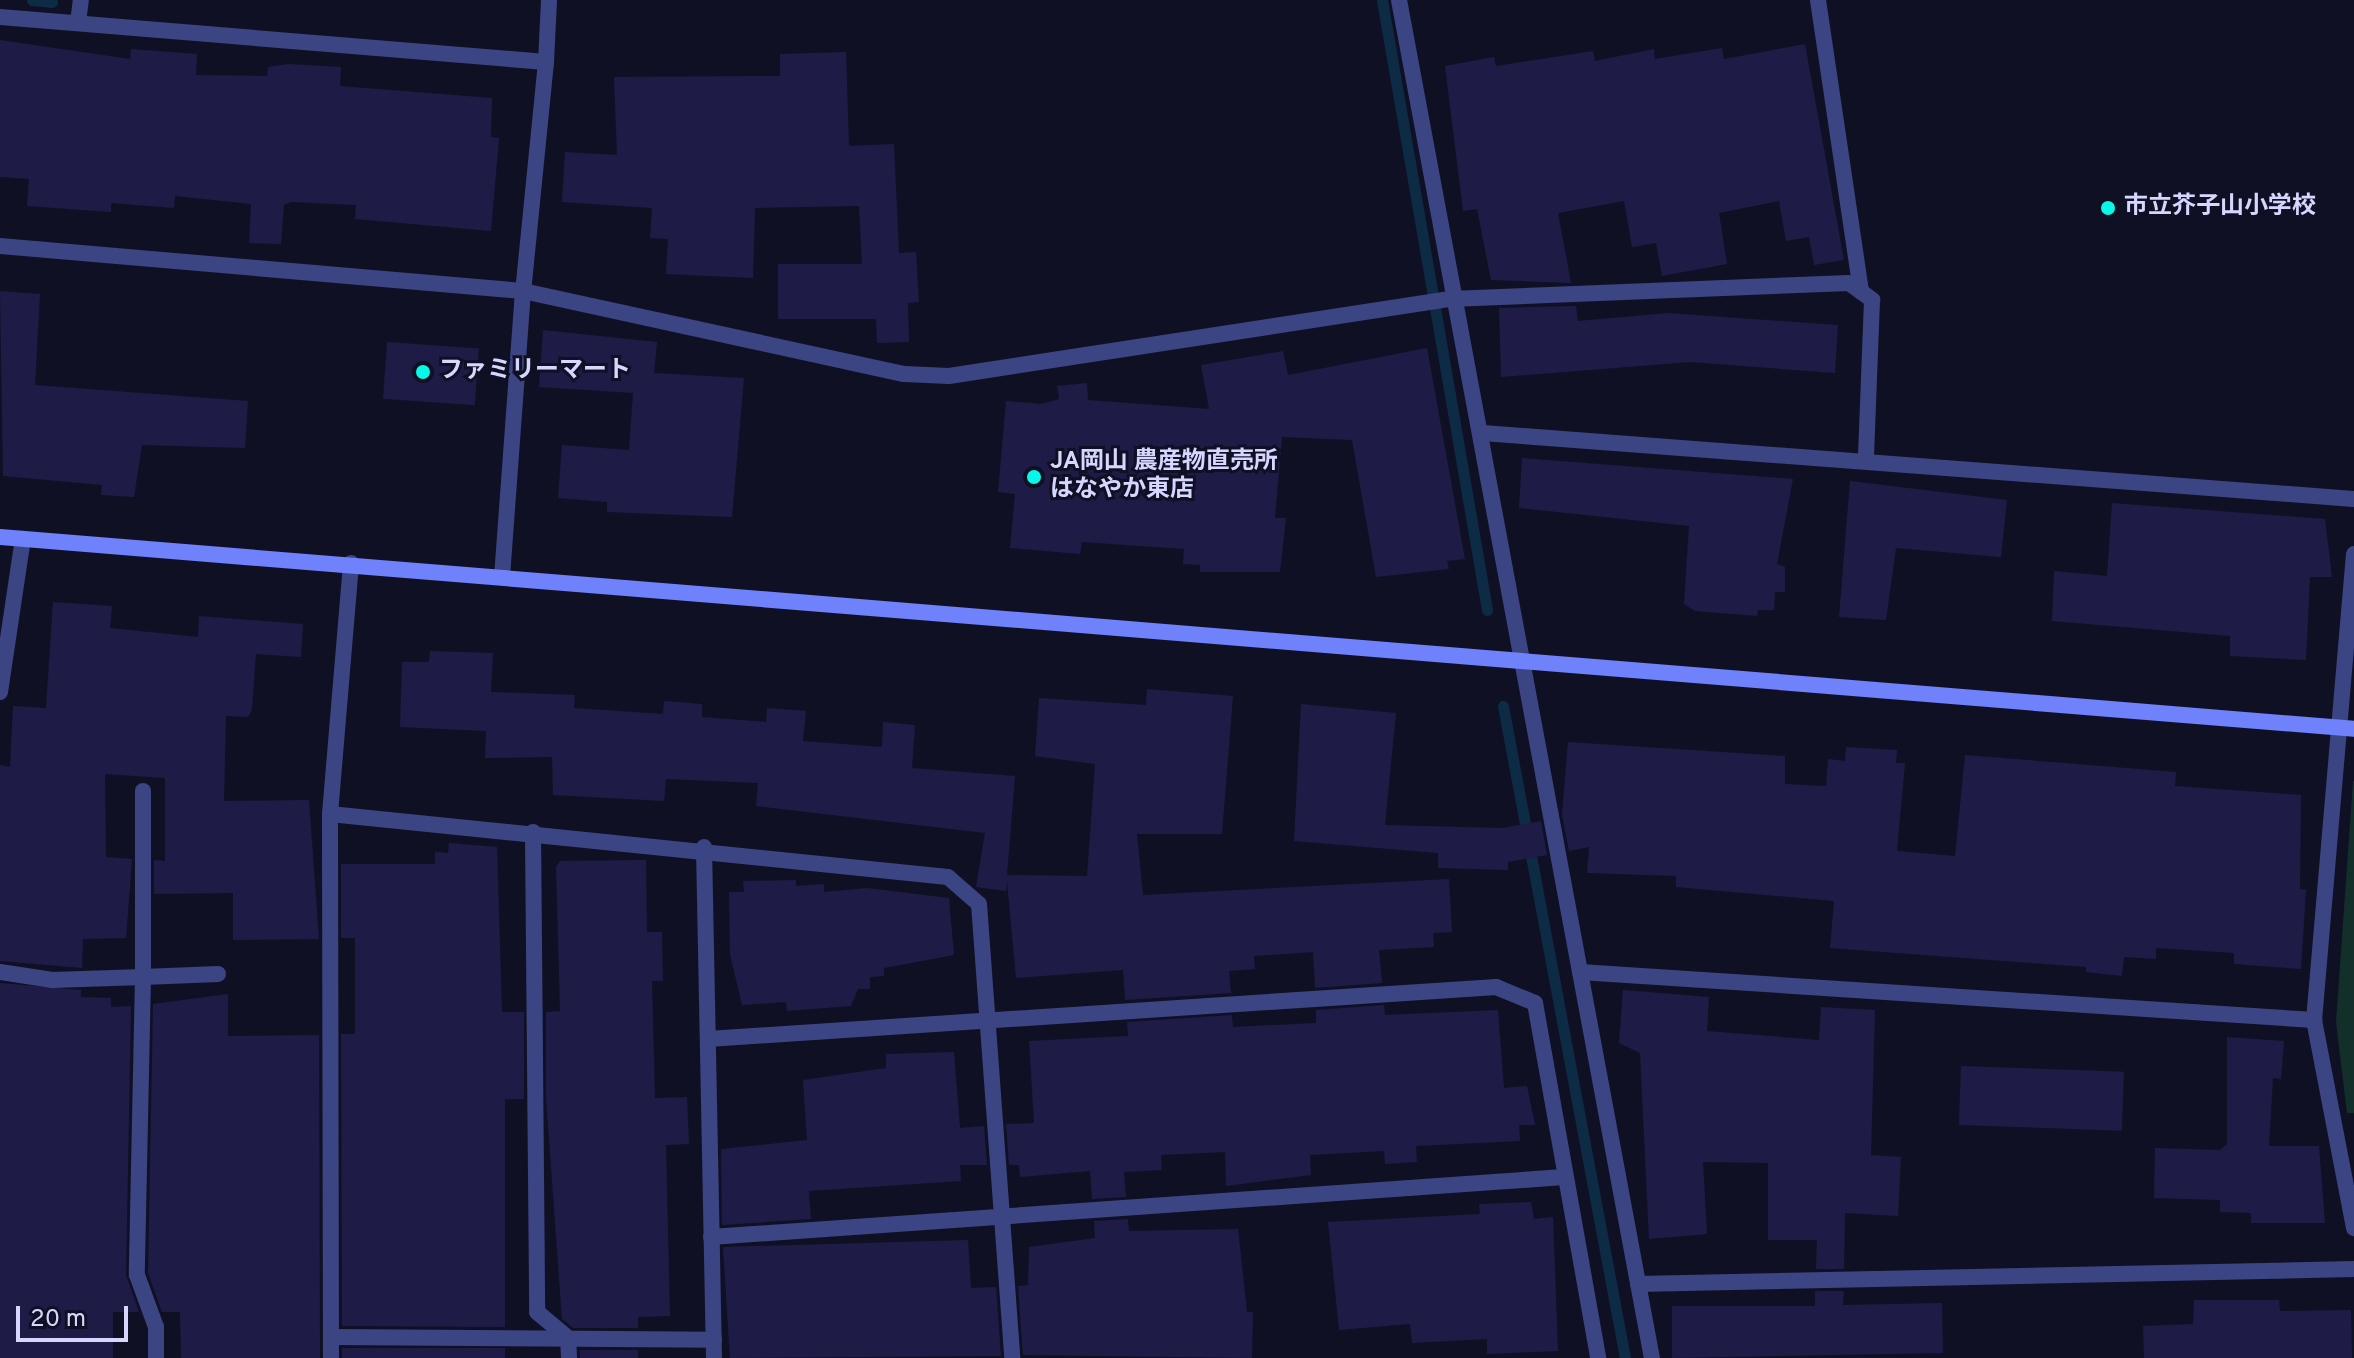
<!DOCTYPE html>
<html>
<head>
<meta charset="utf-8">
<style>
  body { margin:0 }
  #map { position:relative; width:2354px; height:1358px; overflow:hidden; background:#101025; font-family:Overpass,"Noto Sans JP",sans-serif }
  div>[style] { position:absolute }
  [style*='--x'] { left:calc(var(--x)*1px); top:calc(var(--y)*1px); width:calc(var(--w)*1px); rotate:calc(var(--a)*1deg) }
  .green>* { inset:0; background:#132f2a }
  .stream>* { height:11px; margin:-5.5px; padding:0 5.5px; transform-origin:5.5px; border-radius:5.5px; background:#0e2b46 }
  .building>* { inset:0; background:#1e1c46; transform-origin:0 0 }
  .street>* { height:16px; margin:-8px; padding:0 8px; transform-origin:8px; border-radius:8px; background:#3c4583 }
  .secondary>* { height:16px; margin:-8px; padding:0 8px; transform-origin:8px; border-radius:8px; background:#6f82fb }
  .dots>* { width:22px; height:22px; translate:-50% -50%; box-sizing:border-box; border:4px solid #101025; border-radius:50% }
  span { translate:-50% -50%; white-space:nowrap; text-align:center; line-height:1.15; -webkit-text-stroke:6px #101025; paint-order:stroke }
  .poi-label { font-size:24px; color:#d5d7fe; font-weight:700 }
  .left { translate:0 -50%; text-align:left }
  .scale { position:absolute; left:16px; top:1306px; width:112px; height:36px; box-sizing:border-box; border:4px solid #d5d7fe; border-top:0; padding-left:10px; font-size:24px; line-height:28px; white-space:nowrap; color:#d5d7fe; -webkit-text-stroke:6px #101025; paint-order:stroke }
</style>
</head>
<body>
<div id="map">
  <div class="green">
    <i style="clip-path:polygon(2353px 781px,2354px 781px,2354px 1113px,2347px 1113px,2336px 1022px)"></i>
  </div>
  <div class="stream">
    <i style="--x:32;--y:0;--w:20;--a:6"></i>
    <i style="--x:1382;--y:0;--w:619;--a:80.23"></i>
    <i style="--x:1503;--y:706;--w:663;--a:79.4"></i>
  </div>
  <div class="building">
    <i style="clip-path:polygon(0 40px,130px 59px,131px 49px,197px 54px,196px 75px,267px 76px,268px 67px,288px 64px,341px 67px,340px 86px,492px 98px,491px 137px,499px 138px,491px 231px,355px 219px,356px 205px,291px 202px,284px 205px,281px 244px,249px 243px,251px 204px,175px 196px,174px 208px,111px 203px,111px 212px,27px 206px,29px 179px,0 177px)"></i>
    <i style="clip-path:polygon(1805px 44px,1844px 260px,1814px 265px,1809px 237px,1786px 241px,1779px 201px,1719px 213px,1727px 264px,1662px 276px,1656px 243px,1632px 247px,1624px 201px,1558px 213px,1571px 283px,1491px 280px,1477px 209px,1463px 211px,1445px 66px,1494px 57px,1496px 66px,1593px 51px,1595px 61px,1654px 49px,1655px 59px,1722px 48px,1724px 59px)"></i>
    <i style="clip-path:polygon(846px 52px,849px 146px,894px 144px,899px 253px,916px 252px,919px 302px,908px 303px,909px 342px,877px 343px,876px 319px,778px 319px,778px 264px,862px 264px,859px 206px,755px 208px,753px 278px,666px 274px,668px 239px,650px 238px,652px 208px,562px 202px,565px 152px,617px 155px,614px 77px,780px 76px,780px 54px)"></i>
    <i style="clip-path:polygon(0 291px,40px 294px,35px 385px,248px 401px,245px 448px,142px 445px,134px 497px,101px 495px,102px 485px,3px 476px)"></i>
    <i style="clip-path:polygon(1576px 306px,1578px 321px,1668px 313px,1838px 325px,1835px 373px,1690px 362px,1501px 377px,1499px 308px)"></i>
    <i style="clip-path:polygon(543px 330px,657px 342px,654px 373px,744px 378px,732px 517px,607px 512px,607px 502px,558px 498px,562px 445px,629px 450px,633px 393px,539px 387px)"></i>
    <i style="left:387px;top:342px;width:92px;height:57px;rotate:4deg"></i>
    <i style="clip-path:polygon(1427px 348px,1465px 559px,1447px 561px,1449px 569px,1376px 577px,1352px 440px,1282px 437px,1275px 518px,1286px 518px,1280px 572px,1200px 572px,1200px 565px,1183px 564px,1184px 549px,1082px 542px,1080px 554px,1010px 548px,1015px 494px,998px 492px,1006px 401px,1042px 404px,1059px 399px,1057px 386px,1087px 383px,1088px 400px,1209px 409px,1201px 365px,1283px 351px,1288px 375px)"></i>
    <i style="clip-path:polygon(1522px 458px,1793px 479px,1777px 564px,1785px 567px,1785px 592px,1775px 592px,1774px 610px,1758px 610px,1757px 616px,1695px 611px,1684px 604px,1689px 526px,1519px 508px)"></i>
    <i style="clip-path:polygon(1850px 481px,2007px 500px,2001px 557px,1896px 548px,1886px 620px,1839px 617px)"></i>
    <i style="clip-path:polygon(2112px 503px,2325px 519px,2332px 577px,2310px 577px,2306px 660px,2230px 656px,2230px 636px,2052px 621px,2054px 571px,2107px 576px)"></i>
    <i style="clip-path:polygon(53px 602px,112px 606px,110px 628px,198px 637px,199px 616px,303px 624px,301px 657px,256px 654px,252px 709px,248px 717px,226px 716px,224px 801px,309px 800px,319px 939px,233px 940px,233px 893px,154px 894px,154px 860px,165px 861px,165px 778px,105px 774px,106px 857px,132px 859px,126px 938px,83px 939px,82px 968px,0 961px,0 765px,10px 767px,13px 706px,46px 708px)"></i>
    <i style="clip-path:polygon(430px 651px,493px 653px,491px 692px,575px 695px,574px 708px,663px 714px,664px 701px,702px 704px,702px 717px,766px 722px,767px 708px,806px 711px,803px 741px,882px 747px,883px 722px,915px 725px,912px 768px,1015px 776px,1007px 875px,1087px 876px,1095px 764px,1035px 756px,1039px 698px,1146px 705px,1147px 689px,1233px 696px,1222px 834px,1137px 834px,1143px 895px,1449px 879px,1452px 932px,1433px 933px,1434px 947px,1379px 950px,1382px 983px,1315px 988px,1313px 952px,1254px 956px,1255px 969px,1229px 971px,1231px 993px,1125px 1000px,1123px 970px,1016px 978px,1007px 881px,1006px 891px,976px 887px,985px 833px,756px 806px,758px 783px,666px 779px,664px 801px,553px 795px,552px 757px,485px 758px,486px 731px,400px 727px,402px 662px,429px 662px)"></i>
    <i style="clip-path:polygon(1301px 704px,1396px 713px,1385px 825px,1503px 828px,1541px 821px,1547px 855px,1508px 862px,1508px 870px,1438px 868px,1438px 853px,1294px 841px)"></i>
    <i style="clip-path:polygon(1568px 742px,1785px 756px,1785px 784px,1826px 786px,1828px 759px,1845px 761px,1846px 747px,1897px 750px,1896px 763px,1905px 763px,1897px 851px,1955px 856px,1965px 755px,2176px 772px,2175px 786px,2301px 795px,2300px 889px,2306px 890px,2301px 969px,2234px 964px,2234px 953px,2156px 948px,2156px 959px,2124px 957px,2122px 976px,2086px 972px,2086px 967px,1830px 948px,1834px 901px,1676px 887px,1676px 876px,1587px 873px,1589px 847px,1569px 851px,1562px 815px)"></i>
    <i style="clip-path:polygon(449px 843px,497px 847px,502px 1012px,524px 1012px,524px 1099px,505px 1099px,505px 1327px,342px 1326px,341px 1034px,355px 1034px,355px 938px,341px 938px,341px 864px,435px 864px,435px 852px,448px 853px)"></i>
    <i style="clip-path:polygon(646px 860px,647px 932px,662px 932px,663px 981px,652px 981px,655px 1098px,687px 1097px,689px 1144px,666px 1145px,670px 1316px,638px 1317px,638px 1328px,573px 1328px,562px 1319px,546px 1098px,546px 1012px,560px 1011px,556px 867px,560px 861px)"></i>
    <i style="clip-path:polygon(796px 880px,796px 886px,824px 884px,824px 892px,867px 888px,949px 898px,954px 955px,884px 968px,884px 976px,870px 977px,870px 989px,858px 989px,851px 1006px,787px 1011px,786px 1002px,742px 1005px,730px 954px,729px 892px,744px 892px,743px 881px)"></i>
    <i style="clip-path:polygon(0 983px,81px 990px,81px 997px,111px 998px,111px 1007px,131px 1006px,126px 1275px,139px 1312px,113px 1312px,113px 1358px,0 1358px)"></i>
    <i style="clip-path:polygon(1623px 990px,1709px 997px,1707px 1031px,1819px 1040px,1821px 1007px,1875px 1010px,1871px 1155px,1901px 1157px,1898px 1216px,1845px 1213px,1844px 1269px,1816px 1269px,1817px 1240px,1768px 1240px,1768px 1163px,1703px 1162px,1707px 1234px,1649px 1239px,1640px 1053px,1619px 1043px)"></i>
    <i style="clip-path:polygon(228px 994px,228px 1036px,319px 1035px,320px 1358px,181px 1358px,180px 1312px,162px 1312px,148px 1273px,153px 1004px)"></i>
    <i style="clip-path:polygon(1384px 1005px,1385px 1015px,1498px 1010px,1504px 1088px,1527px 1086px,1535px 1125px,1519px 1125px,1520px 1141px,1416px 1146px,1417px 1162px,1385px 1164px,1384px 1151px,1310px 1155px,1311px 1175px,1226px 1186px,1225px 1152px,1161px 1155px,1162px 1170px,1124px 1172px,1126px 1197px,1092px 1199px,1090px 1171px,1020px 1177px,1019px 1165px,1009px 1165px,1006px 1124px,1034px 1123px,1029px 1041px,1128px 1036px,1127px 1022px,1232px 1015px,1233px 1027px,1316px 1023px,1316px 1010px)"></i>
    <i style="clip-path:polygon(2227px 1037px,2284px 1041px,2281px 1079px,2273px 1078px,2269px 1146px,2319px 1146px,2325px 1223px,2251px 1223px,2251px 1213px,2220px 1212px,2220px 1200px,2154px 1198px,2155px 1148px,2220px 1150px,2227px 1144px)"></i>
    <i style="clip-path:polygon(954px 1052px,960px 1128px,984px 1126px,987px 1165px,960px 1165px,961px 1181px,809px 1191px,811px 1219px,722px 1225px,721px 1149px,807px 1140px,803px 1080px,886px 1068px,886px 1054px)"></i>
    <i style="left:1961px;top:1066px;width:163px;height:59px;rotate:2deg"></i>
    <i style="clip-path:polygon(1531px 1202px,1534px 1219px,1553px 1217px,1558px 1351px,1487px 1354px,1487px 1339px,1412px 1343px,1410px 1324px,1339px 1330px,1328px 1222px,1480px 1214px,1479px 1204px)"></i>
    <i style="clip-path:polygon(1128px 1219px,1129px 1231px,1238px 1229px,1247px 1312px,1253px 1312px,1252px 1358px,1023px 1355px,1018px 1286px,1028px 1285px,1029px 1247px,1095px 1238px,1094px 1221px)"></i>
    <i style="clip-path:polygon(968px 1240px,971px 1288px,996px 1287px,1001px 1356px,730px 1358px,723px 1247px)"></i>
    <i style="clip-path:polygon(1815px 1291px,1844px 1291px,1843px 1305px,1942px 1303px,1943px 1353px,1672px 1358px,1672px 1306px,1815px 1306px)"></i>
    <i style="clip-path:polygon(2194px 1300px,2279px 1300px,2280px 1311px,2351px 1310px,2352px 1358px,2144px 1358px,2143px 1326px,2193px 1324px)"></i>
    <i style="left:342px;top:1348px;width:163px;height:10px"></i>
    <i style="left:580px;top:1350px;width:58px;height:8px"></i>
  </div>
  <div class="street">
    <i style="--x:1399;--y:0;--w:1381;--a:79.45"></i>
    <i style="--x:1818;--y:0;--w:295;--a:81.6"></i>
    <i style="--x:0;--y:17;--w:548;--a:4.71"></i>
    <i style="--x:546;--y:62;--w:230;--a:95.7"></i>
    <i style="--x:523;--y:291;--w:390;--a:12.3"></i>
    <i style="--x:904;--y:374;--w:45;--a:2.5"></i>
    <i style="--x:949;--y:376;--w:507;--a:-8.74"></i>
    <i style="--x:1450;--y:299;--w:399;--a:-2.3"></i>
    <i style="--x:1849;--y:283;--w:29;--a:36"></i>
    <i style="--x:1872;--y:300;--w:156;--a:92.2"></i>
    <i style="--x:78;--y:23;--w:23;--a:-83"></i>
    <i style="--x:546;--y:62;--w:62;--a:-87.2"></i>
    <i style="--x:0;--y:246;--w:525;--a:4.92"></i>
    <i style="--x:523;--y:291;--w:287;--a:94.2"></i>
    <i style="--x:1483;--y:433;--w:873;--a:4.33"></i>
    <i style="--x:2354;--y:554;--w:468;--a:94.9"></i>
    <i style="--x:2314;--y:1020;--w:212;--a:79.1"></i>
    <i style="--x:0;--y:692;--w:155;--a:-81.5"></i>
    <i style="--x:143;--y:791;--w:186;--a:90"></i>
    <i style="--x:143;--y:977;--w:75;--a:-2.3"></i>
    <i style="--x:330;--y:814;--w:621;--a:5.82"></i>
    <i style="--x:948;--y:877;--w:41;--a:41.1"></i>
    <i style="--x:979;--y:904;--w:455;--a:85.8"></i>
    <i style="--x:533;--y:832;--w:480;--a:89.5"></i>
    <i style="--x:537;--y:1312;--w:40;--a:40"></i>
    <i style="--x:568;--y:1338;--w:20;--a:87"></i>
    <i style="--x:704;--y:847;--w:511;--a:88.88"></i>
    <i style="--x:0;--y:972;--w:53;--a:8.7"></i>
    <i style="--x:52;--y:980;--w:91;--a:-1.9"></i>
    <i style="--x:143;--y:977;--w:298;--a:91.2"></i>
    <i style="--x:137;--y:1275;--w:55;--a:69.9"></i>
    <i style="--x:156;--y:1327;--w:31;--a:90"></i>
    <i style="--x:1580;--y:972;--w:736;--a:3.74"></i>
    <i style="--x:708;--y:1039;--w:790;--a:-3.78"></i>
    <i style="--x:1496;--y:987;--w:42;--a:22.3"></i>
    <i style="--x:1535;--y:1003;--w:361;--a:79.9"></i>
    <i style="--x:711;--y:1237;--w:855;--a:-4.02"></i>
    <i style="--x:1638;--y:1284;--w:716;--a:-1.2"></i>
    <i style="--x:331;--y:1337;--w:383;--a:0.4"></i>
    <i style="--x:331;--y:1358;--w:544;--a:-90.11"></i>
    <i style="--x:330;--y:814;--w:252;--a:-85.2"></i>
  </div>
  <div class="secondary">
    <i style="--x:0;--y:537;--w:2362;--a:4.66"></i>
  </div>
  <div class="dots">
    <i style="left:2108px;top:208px;background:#08f7e9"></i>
    <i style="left:423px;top:372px;background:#08f7e9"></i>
    <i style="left:1034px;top:477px;background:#08f7e9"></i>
  </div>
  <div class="poi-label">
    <span class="left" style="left:2124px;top:208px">市立芥子山小学校</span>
    <span class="left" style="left:439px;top:372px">ファミリーマート</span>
    <span class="left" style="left:1050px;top:477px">JA岡山 農産物直売所<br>はなやか東店</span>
  </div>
  <div class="scale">20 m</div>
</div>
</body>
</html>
